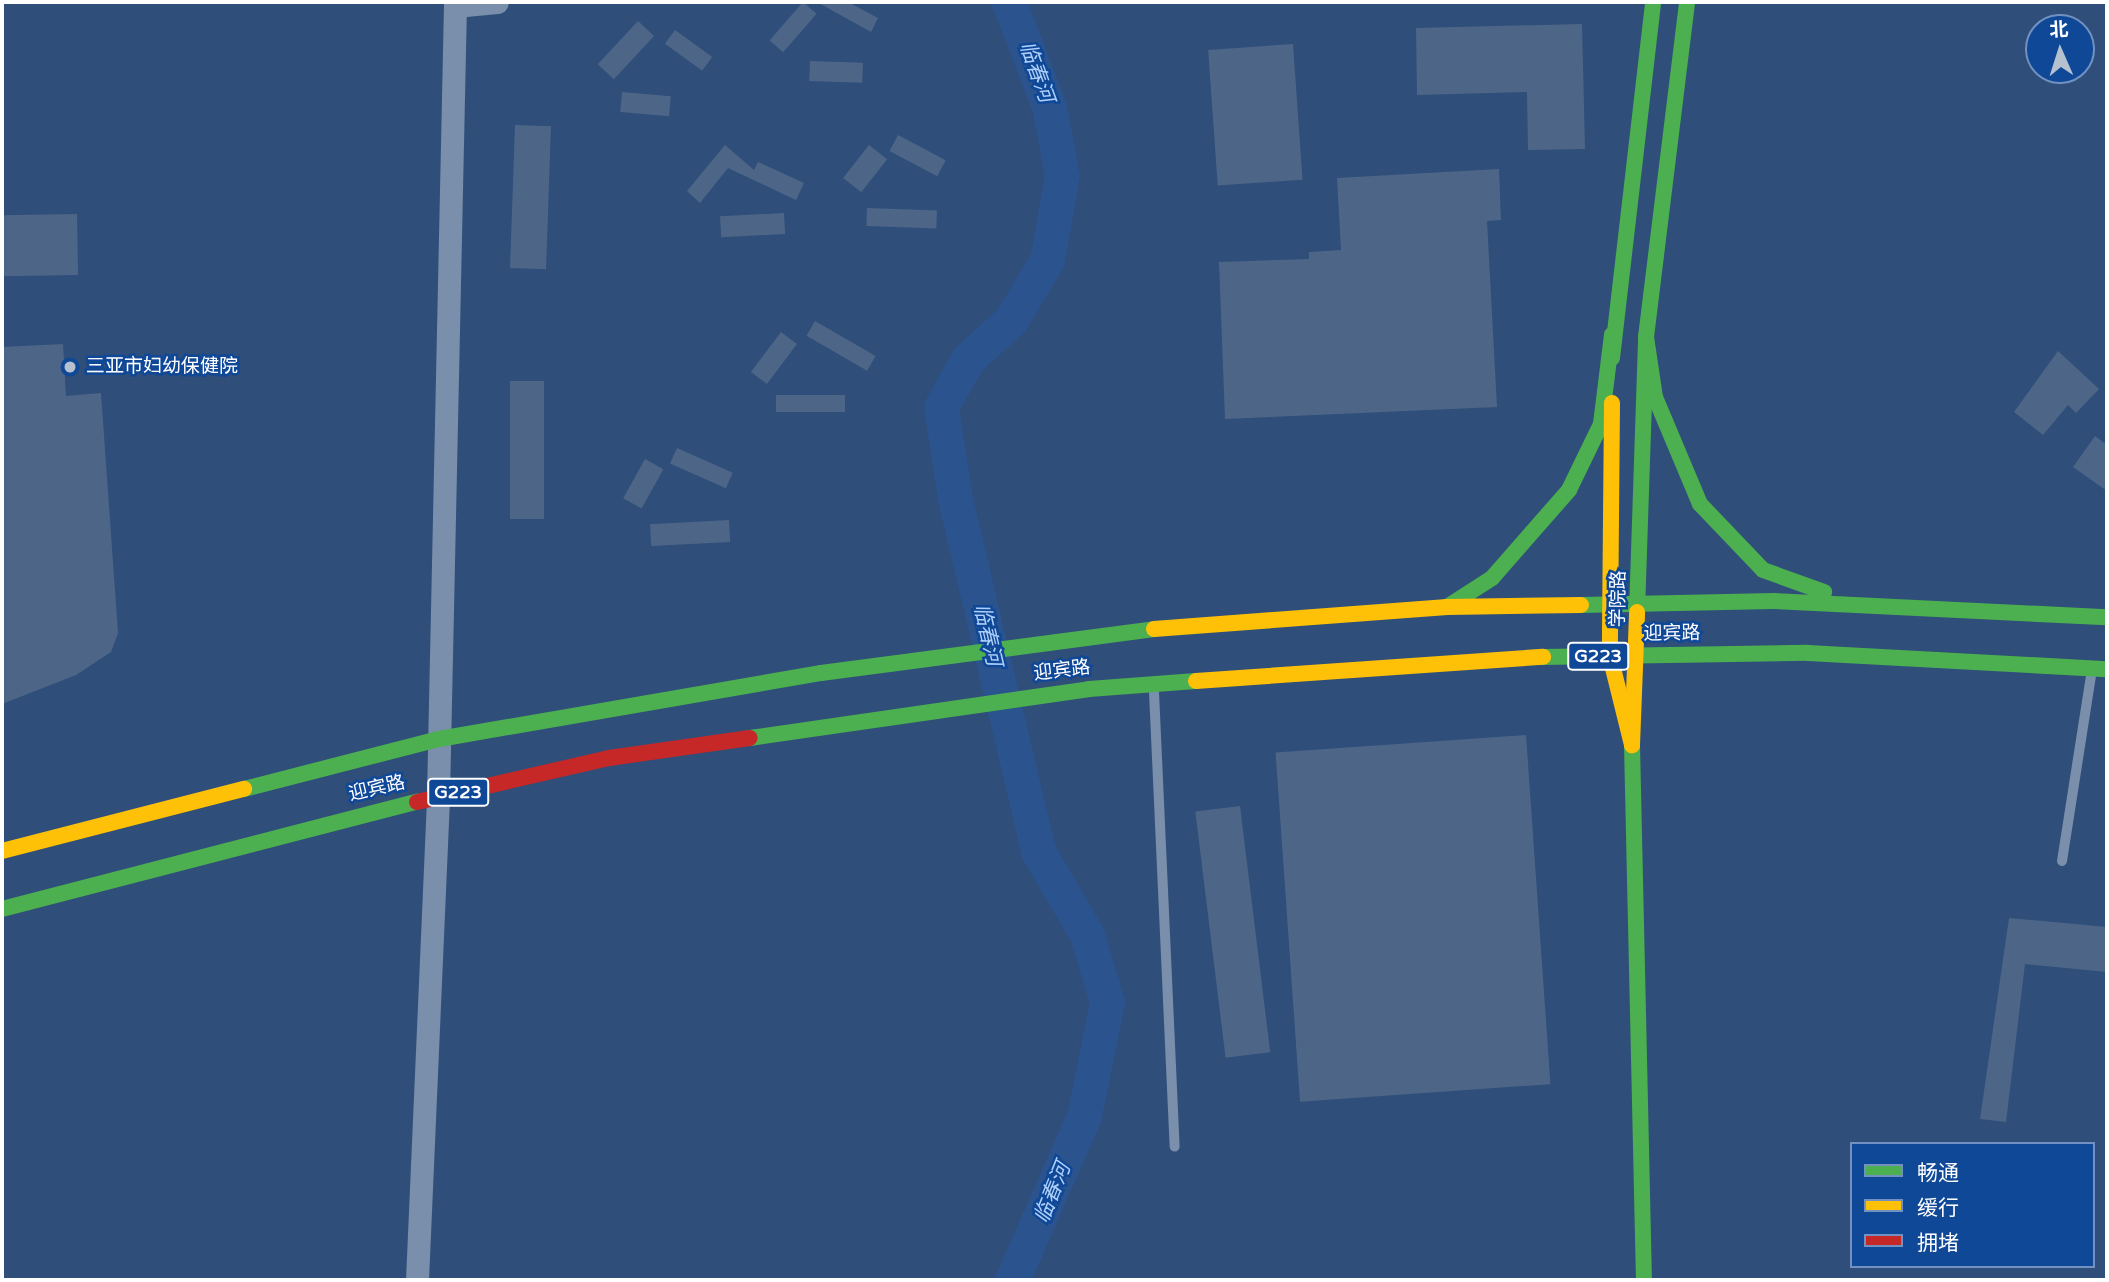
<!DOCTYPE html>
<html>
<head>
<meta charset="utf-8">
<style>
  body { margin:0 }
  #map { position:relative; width:2109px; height:1282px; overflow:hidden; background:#2f4e79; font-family:"Varela Round","Noto Sans SC",sans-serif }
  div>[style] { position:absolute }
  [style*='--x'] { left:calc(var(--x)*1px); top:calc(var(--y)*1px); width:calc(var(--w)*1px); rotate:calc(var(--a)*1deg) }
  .river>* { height:35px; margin:-17.5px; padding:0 17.5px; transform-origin:17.5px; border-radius:17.5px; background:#2b538d }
  .building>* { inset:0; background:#4d6688; transform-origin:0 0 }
  .lane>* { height:10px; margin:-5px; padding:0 5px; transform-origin:5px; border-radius:5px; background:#798fab }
  .street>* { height:23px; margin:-11.5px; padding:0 11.5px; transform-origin:11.5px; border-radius:11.5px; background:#798fab }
  .fast>* { height:16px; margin:-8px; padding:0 8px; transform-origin:8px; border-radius:8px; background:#4caf50 }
  .slow>* { height:16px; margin:-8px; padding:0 8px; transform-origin:8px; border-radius:8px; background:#ffc107 }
  .jam>* { height:16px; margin:-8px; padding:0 8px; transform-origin:8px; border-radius:8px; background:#c62828 }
  .dots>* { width:19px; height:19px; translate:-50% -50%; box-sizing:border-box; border:4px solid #104898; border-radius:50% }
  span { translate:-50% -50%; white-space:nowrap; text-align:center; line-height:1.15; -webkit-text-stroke:5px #104898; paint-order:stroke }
  .shield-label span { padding:2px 5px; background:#104898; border:2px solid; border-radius:5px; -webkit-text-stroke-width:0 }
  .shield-label { font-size:18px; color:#fff; font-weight:700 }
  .poi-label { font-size:19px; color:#fff }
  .left { translate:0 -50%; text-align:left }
  .street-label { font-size:19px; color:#fff }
  .water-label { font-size:21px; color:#adcffb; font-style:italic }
  .frame { position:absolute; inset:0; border:4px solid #fff; pointer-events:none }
  .legend { position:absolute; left:1850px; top:1142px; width:245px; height:126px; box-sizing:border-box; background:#104898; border:2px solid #7091c1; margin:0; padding:9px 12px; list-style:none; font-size:21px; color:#fff }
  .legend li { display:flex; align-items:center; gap:14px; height:35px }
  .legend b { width:35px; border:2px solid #7091c1 }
  .north { position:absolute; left:2025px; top:14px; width:70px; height:70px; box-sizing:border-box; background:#104898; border:2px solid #7091c1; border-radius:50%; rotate:357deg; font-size:19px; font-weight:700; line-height:28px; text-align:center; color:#fff }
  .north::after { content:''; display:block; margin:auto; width:24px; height:32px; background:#b6c1d0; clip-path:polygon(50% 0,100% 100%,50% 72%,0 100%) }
</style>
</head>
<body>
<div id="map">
  <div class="river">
    <i style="--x:1009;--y:2;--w:112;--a:69.1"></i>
    <i style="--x:1049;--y:107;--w:69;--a:79.2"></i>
    <i style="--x:1062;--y:175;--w:86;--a:100"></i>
    <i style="--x:1047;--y:260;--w:70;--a:121"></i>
    <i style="--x:1011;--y:320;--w:58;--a:137.8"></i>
    <i style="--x:968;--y:359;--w:55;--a:119.4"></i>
    <i style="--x:941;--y:407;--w:93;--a:81.3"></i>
    <i style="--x:955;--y:499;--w:362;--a:76.7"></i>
    <i style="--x:1038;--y:851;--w:97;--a:59.7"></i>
    <i style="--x:1087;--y:935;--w:70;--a:73.4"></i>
    <i style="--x:1107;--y:1002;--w:116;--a:101.4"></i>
    <i style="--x:1084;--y:1116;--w:179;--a:113.7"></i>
  </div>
  <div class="building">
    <i style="left:803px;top:2px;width:18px;height:51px;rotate:41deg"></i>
    <i style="clip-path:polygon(817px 2px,848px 2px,878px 18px,871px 32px)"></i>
    <i style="left:638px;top:21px;width:22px;height:59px;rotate:43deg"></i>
    <i style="clip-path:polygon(1582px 24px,1585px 149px,1528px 150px,1527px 92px,1417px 95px,1416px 28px)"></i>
    <i style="left:675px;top:30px;width:46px;height:17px;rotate:36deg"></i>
    <i style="left:1293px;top:44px;width:136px;height:85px;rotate:86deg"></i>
    <i style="left:810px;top:61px;width:53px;height:20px;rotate:2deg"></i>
    <i style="left:622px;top:92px;width:49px;height:20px;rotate:5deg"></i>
    <i style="left:515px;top:125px;width:36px;height:143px;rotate:2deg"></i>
    <i style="left:898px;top:135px;width:54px;height:18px;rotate:28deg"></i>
    <i style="clip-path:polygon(725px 145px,754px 170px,758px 162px,804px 183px,796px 200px,728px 168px,700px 203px,687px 191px)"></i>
    <i style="left:869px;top:145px;width:23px;height:42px;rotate:38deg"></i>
    <i style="clip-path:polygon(1499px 169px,1501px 220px,1487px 221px,1497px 407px,1225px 419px,1219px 262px,1309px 259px,1309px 252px,1341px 250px,1337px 178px)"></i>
    <i style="left:867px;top:208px;width:70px;height:18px;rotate:2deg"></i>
    <i style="left:784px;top:213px;width:21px;height:64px;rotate:87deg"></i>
    <i style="left:77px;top:214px;width:61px;height:75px;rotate:89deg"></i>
    <i style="left:815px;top:321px;width:70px;height:17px;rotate:30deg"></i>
    <i style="left:781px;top:332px;width:20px;height:50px;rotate:37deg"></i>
    <i style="clip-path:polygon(63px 344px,66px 396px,101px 393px,118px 633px,111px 652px,76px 675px,2px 704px,2px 347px)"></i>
    <i style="clip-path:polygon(2058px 351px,2099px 389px,2076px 413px,2068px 405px,2043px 435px,2014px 412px)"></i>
    <i style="left:510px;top:381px;width:34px;height:138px"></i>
    <i style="left:845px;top:395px;width:17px;height:69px;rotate:90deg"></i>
    <i style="clip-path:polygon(2095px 436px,2107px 445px,2107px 491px,2073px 467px)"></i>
    <i style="left:677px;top:448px;width:61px;height:17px;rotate:24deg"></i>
    <i style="left:645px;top:459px;width:21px;height:45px;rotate:29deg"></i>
    <i style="left:729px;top:520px;width:22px;height:79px;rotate:87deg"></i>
    <i style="left:1526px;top:735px;width:350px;height:251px;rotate:86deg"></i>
    <i style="left:1240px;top:806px;width:248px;height:45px;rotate:83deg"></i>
    <i style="clip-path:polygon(2009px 918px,2107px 927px,2107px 972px,2025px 964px,2006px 1122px,1980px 1119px)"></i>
  </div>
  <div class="lane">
    <i style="--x:1154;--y:692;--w:455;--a:87.4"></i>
    <i style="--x:2062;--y:861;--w:188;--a:-81.1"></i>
  </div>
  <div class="street">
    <i style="--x:455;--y:6;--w:42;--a:-5.4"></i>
    <i style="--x:417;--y:1280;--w:484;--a:-87.5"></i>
    <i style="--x:438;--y:796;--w:794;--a:-88.77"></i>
  </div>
  <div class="fast">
    <i style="--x:1646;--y:337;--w:61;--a:81.5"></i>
    <i style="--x:1655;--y:397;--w:116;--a:67.2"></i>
    <i style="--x:1700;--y:504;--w:91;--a:46.3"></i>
    <i style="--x:1763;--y:570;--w:65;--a:19.8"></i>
    <i style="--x:1612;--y:358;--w:358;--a:-83.4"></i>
    <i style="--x:1581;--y:605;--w:193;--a:-1.2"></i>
    <i style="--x:1774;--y:601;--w:333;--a:2.8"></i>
    <i style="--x:1447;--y:607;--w:54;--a:-32.8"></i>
    <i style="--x:1492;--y:578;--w:117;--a:-48.8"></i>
    <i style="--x:1569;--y:490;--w:73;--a:-64.1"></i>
    <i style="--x:1601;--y:424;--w:90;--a:-83"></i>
    <i style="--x:1637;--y:612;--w:275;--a:-88.1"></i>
    <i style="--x:1646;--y:337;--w:337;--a:-83"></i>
    <i style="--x:1543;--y:657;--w:265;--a:-0.9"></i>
    <i style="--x:1808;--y:653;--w:299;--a:3.1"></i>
    <i style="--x:750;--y:738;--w:343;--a:-8.2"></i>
    <i style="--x:1089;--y:689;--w:107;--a:-4.3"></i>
    <i style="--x:1632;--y:745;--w:535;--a:88.72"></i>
    <i style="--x:244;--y:789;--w:201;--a:-14.4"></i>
    <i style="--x:439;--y:739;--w:388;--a:-9.8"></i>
    <i style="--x:821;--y:673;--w:336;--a:-7.5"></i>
    <i style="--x:2;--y:909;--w:429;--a:-14.5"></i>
  </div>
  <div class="slow">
    <i style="--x:1612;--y:403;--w:253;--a:90.5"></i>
    <i style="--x:1610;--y:656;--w:92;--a:76.1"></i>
    <i style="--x:1632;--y:745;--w:133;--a:-87.8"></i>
    <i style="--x:1154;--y:629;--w:294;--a:-4.3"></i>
    <i style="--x:1447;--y:607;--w:134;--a:-0.9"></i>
    <i style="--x:1196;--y:681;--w:348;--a:-4"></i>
    <i style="--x:2;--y:851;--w:250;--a:-14.4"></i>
  </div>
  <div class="jam">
    <i style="--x:417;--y:802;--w:197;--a:-12.9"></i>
    <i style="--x:609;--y:758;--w:142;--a:-8.1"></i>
  </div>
  <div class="dots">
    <i style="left:70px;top:367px;background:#b6c1d0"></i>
  </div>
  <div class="shield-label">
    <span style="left:1598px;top:656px">G223</span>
    <span style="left:458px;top:792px">G223</span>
  </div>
  <div class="poi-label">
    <span class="left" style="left:86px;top:367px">三亚市妇幼保健院</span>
  </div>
  <div class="street-label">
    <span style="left:1619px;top:599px;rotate:-89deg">学院路</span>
    <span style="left:1672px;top:634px;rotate:-1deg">迎宾路</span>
    <span style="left:1062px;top:671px;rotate:-7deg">迎宾路</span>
    <span style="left:377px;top:789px;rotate:-13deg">迎宾路</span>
  </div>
  <div class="water-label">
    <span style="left:1036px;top:72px;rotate:70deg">临春河</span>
    <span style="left:987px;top:635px;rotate:77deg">临春河</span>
    <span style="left:1053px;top:1193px;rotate:-68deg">临春河</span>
  </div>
  <div class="frame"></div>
  <ul class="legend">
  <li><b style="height:9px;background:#4caf50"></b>畅通</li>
  <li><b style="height:9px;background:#ffc107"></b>缓行</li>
  <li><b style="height:9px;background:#c62828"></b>拥堵</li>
  </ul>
  <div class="north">北</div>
</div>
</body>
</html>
